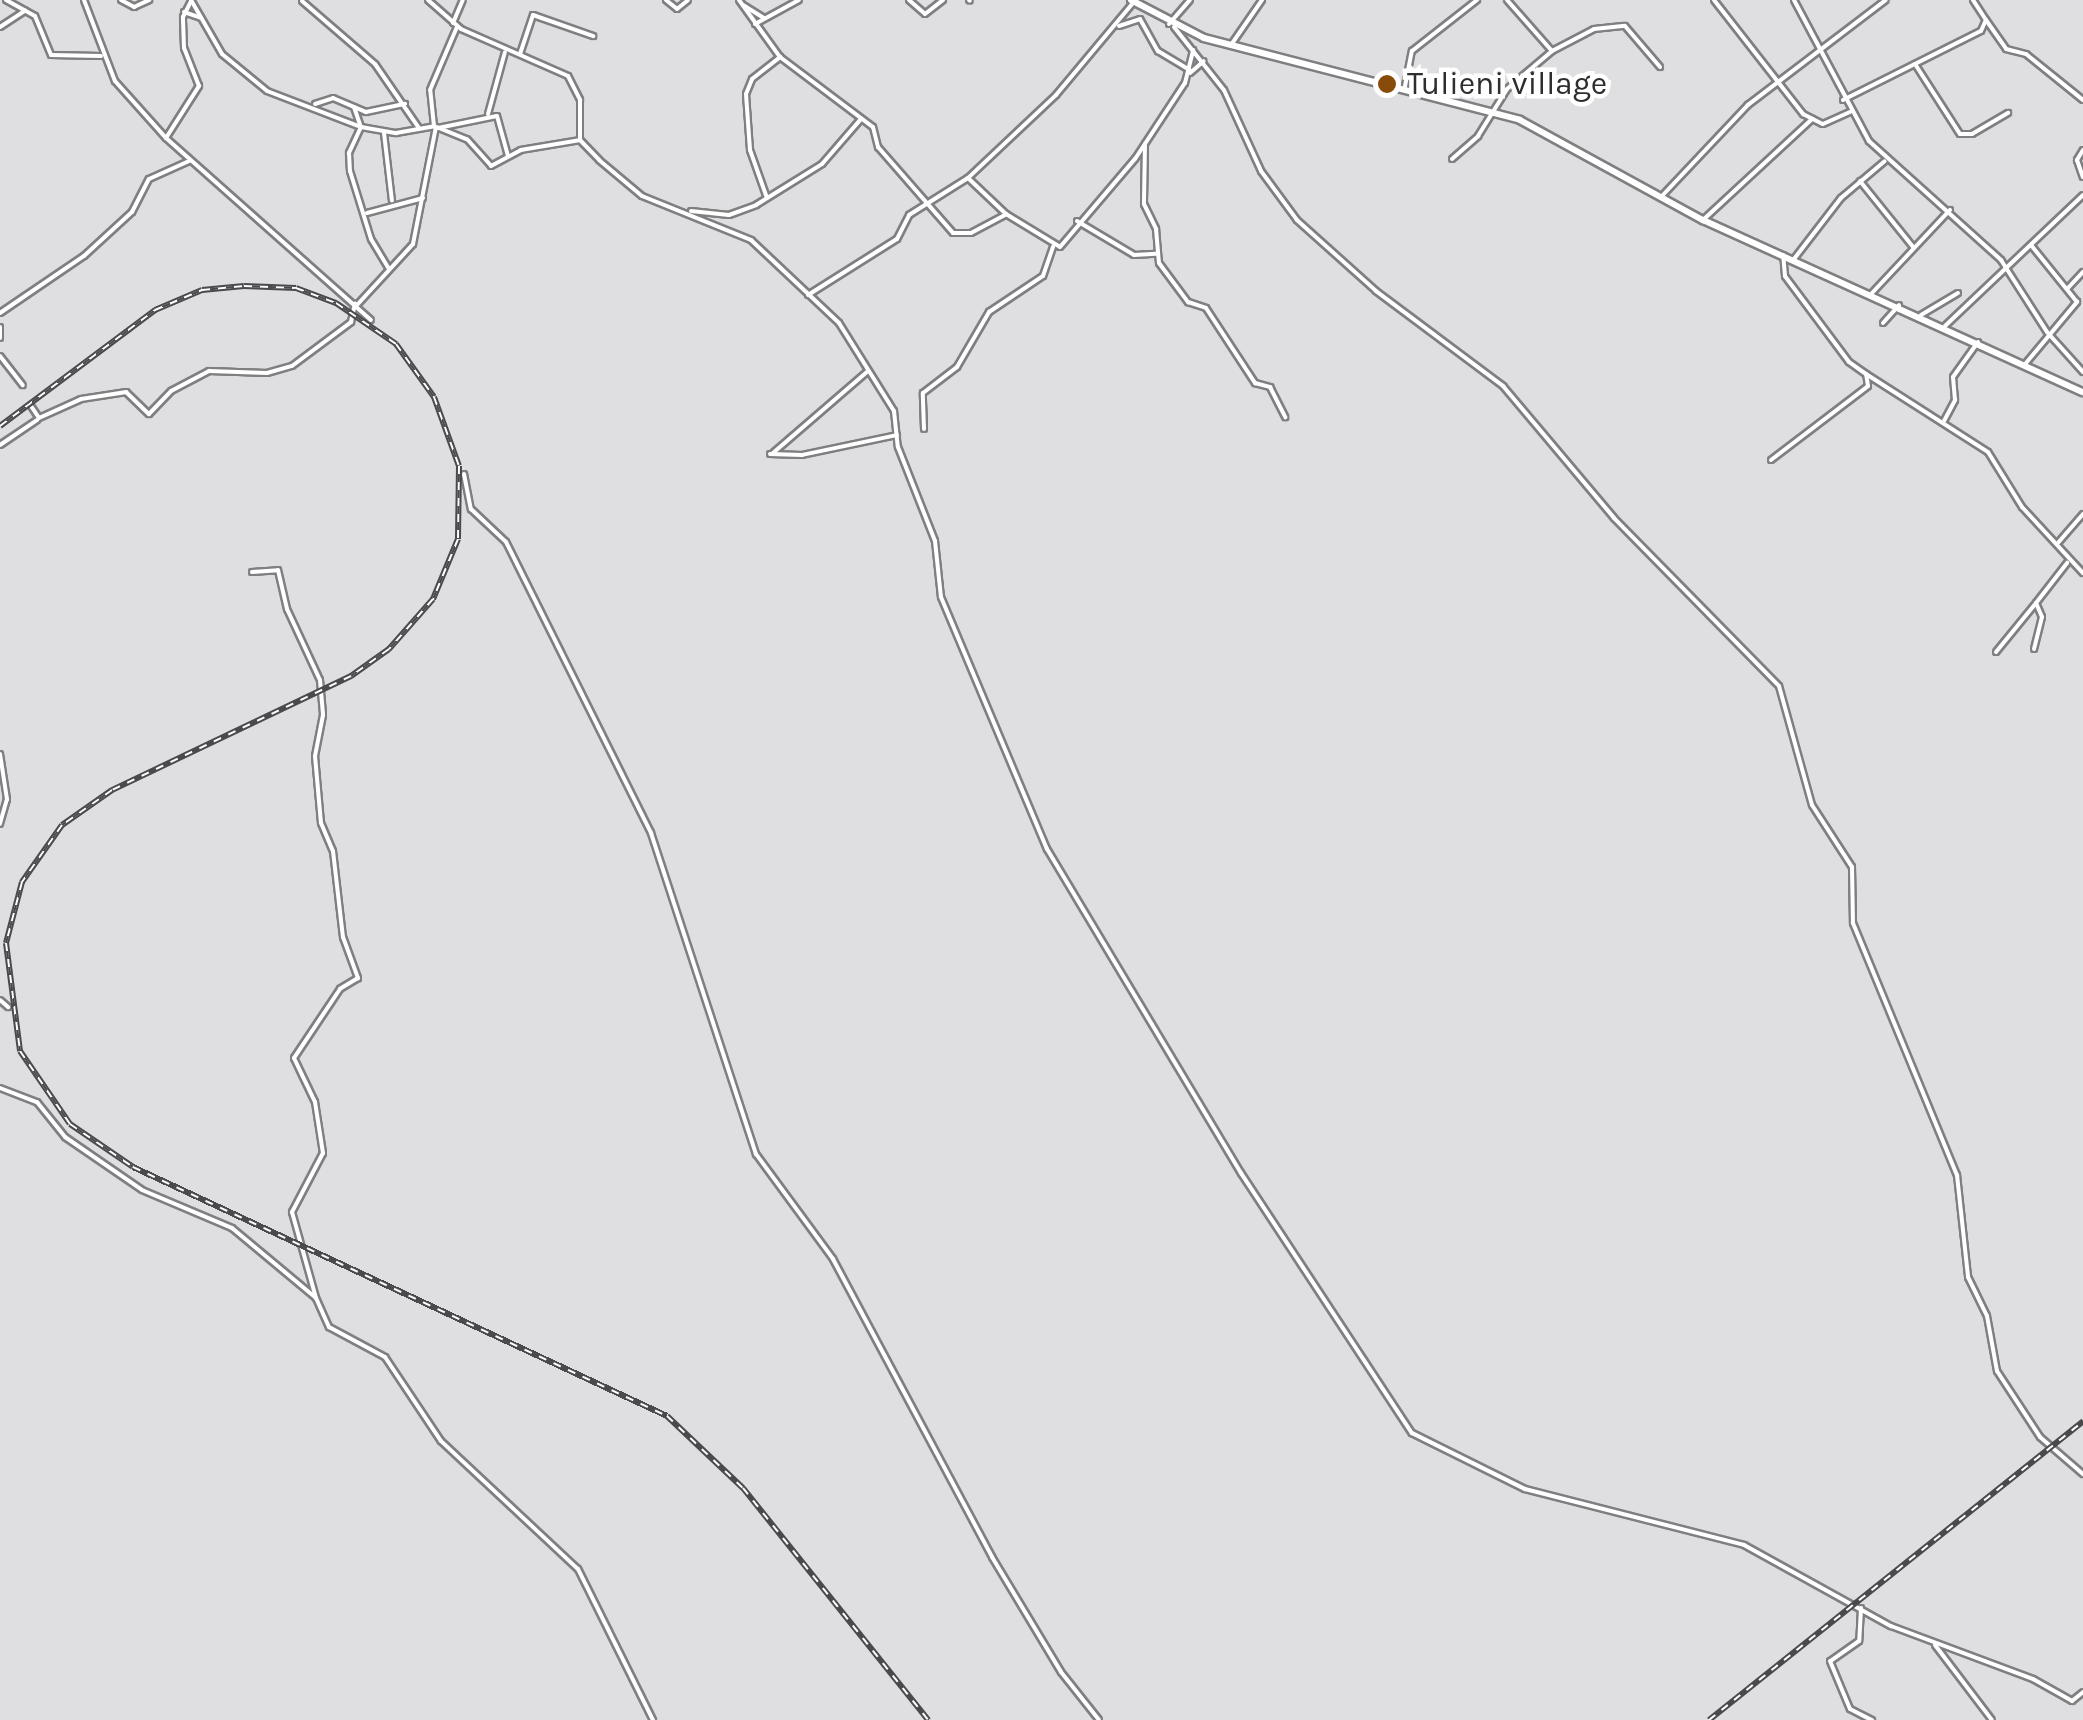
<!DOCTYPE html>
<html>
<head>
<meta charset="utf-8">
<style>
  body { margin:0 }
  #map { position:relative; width:2083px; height:1720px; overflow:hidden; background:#dfdfe2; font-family:Karla,sans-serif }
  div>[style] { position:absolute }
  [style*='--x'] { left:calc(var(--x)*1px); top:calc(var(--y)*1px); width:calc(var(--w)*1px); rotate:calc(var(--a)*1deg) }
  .roads { filter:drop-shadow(2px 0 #7f7f82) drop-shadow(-2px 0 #7f7f82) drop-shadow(0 2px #7f7f82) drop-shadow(0 -2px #7f7f82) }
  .street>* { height:4px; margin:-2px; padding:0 2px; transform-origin:2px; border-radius:2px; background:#fff }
  .secondary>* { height:6px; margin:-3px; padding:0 3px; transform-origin:3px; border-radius:3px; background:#fff }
  .rail>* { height:6px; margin-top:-3px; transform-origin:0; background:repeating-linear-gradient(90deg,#fff 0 8px,#4a4a4c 0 16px); box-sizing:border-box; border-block:2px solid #4a4a4c }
  .dots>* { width:28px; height:28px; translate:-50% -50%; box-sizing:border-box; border:5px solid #fff; border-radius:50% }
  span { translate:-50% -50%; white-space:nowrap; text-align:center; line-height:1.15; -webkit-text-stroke:9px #fff; paint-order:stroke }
  .poi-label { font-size:32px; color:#2e2e30 }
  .left { translate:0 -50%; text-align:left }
</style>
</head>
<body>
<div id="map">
  <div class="roads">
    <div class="street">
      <i style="--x:6;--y:0;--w:33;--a:29"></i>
      <i style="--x:35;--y:16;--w:42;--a:67.7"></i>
      <i style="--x:51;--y:55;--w:50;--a:1.1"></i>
      <i style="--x:84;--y:0;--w:87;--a:69.1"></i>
      <i style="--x:115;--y:81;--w:76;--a:48.2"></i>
      <i style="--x:166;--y:138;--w:274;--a:41.6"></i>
      <i style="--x:121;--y:0;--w:15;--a:28"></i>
      <i style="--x:134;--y:7;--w:17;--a:-25"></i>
      <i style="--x:191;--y:0;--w:62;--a:60.1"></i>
      <i style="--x:222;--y:54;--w:58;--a:39.4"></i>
      <i style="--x:267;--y:91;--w:101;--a:21"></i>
      <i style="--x:361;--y:127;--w:36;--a:10"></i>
      <i style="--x:396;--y:133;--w:39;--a:-10"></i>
      <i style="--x:434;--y:126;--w:35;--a:22"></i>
      <i style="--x:467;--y:139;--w:36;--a:48"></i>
      <i style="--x:491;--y:166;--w:34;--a:-28"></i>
      <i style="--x:521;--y:150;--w:60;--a:-9.6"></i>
      <i style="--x:428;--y:0;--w:44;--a:41.3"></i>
      <i style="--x:461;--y:29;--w:117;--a:23.7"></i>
      <i style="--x:568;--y:76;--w:27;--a:63"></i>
      <i style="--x:580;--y:100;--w:40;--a:90"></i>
      <i style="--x:580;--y:140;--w:28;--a:46"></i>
      <i style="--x:599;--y:160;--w:56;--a:39.9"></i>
      <i style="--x:642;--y:196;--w:118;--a:22"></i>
      <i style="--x:751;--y:240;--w:121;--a:43.3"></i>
      <i style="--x:839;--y:323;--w:104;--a:58"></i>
      <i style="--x:894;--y:411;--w:36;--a:84"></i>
      <i style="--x:898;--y:447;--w:101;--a:68.5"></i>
      <i style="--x:935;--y:541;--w:56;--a:83.9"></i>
      <i style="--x:941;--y:597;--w:273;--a:67.2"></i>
      <i style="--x:1047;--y:849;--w:378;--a:59.1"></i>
      <i style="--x:1241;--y:1173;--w:311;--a:56.7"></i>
      <i style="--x:1412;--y:1433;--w:126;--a:26.4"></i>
      <i style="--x:1525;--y:1489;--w:226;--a:14.3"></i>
      <i style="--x:1744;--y:1545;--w:168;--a:28.9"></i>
      <i style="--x:1891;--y:1626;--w:152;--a:20.5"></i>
      <i style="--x:2033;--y:1679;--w:45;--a:29.4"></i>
      <i style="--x:2072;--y:1701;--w:14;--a:-39"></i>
      <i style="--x:666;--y:0;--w:14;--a:39"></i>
      <i style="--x:677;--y:9;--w:14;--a:-39"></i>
      <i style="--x:739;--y:0;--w:70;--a:54.3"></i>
      <i style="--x:780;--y:57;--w:116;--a:37"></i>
      <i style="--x:873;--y:127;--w:21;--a:76"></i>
      <i style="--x:878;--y:147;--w:114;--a:48.9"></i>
      <i style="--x:953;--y:233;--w:18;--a:0"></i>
      <i style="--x:971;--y:233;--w:40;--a:-28"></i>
      <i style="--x:909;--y:0;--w:21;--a:41"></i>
      <i style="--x:925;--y:14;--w:23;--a:-38"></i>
      <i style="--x:969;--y:0;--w:1;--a:45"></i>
      <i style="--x:1507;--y:0;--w:68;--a:48.6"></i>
      <i style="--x:1714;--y:0;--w:145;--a:52"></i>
      <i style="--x:1803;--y:114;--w:22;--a:27"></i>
      <i style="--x:1823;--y:124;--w:30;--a:-24"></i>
      <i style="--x:1794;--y:0;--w:160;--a:62"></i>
      <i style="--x:1869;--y:141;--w:178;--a:42"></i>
      <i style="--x:2001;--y:260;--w:85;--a:57.4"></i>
      <i style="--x:2047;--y:332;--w:54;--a:48"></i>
      <i style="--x:302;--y:1;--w:96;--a:40.8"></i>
      <i style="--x:375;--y:64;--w:78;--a:55.5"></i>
      <i style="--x:743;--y:5;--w:25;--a:32"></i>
      <i style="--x:184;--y:12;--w:18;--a:19"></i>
      <i style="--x:1986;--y:20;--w:35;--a:55"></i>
      <i style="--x:2006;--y:49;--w:21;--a:14"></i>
      <i style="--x:2026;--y:54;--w:73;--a:38.9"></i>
      <i style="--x:453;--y:23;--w:25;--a:-67"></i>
      <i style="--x:755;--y:24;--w:50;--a:-28.6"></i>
      <i style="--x:1169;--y:24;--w:32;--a:-49"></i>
      <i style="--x:1119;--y:26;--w:22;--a:-18"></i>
      <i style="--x:1140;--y:19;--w:37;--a:61"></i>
      <i style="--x:1158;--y:51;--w:37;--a:31"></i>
      <i style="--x:0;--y:27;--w:30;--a:-33"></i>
      <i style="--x:1174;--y:27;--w:80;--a:51.6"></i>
      <i style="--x:1224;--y:90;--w:89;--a:65.4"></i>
      <i style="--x:1261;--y:171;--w:61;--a:53.7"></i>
      <i style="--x:1297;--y:220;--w:106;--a:41.9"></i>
      <i style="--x:1376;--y:291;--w:159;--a:36.8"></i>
      <i style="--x:1503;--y:386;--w:172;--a:49.9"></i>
      <i style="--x:1614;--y:518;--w:235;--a:45.5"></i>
      <i style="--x:1779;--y:686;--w:123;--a:74.5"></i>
      <i style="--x:1812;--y:805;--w:74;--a:57.2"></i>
      <i style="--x:1852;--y:867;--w:56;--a:89"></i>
      <i style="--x:1853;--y:923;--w:273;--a:67.6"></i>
      <i style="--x:1957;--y:1175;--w:103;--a:83.8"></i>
      <i style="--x:1968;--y:1277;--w:43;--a:64"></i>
      <i style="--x:1987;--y:1316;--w:56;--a:79.7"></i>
      <i style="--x:1997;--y:1371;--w:79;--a:56.9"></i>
      <i style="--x:2040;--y:1437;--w:57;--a:40.7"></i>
      <i style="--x:1231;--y:45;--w:55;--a:-55.4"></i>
      <i style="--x:520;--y:54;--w:41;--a:-71.6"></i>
      <i style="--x:533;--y:15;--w:64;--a:19.3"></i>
      <i style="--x:1915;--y:64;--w:83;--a:57.3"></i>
      <i style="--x:1960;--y:134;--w:12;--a:0"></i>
      <i style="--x:1972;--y:134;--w:42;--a:-30.3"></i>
      <i style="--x:1190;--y:73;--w:18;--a:-41"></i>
      <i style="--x:1405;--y:86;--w:36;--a:-79"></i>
      <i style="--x:1412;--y:51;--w:83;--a:-38.1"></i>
      <i style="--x:1843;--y:100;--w:154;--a:-26.6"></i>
      <i style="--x:1981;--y:31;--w:12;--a:-66"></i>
      <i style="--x:1986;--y:20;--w:24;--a:-123"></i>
      <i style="--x:315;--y:104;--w:19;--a:-18"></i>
      <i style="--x:333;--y:98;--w:36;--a:23"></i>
      <i style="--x:366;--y:112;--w:40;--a:-12"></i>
      <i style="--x:354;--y:107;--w:21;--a:71"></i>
      <i style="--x:361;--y:127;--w:29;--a:115"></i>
      <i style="--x:349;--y:153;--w:18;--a:87"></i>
      <i style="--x:350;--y:171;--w:71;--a:72.8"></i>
      <i style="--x:371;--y:239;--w:35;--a:59"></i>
      <i style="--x:488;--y:114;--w:64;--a:-74.7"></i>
      <i style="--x:434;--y:126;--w:36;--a:-96"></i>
      <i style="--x:430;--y:90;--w:69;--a:-66.8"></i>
      <i style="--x:438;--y:128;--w:60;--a:-11.5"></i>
      <i style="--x:497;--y:116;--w:41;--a:74.6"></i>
      <i style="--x:384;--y:133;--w:68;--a:83.3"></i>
      <i style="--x:166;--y:138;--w:62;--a:-57.6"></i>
      <i style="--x:199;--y:86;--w:41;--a:-111.5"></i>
      <i style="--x:184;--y:48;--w:31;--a:-92"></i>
      <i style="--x:183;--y:17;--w:18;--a:-63"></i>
      <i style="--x:1145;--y:144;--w:60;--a:91"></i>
      <i style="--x:1144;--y:204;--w:28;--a:64"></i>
      <i style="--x:1156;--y:229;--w:34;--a:85"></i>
      <i style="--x:1159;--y:263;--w:49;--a:53.4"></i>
      <i style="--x:1188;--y:302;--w:19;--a:18"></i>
      <i style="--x:1206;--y:308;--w:90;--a:56.8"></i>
      <i style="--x:1255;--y:383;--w:16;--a:15"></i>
      <i style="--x:1270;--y:387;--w:34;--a:63"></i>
      <i style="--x:2083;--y:150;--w:12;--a:121"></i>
      <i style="--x:2077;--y:160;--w:18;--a:71"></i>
      <i style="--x:1452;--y:159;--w:35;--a:-41"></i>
      <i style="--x:1478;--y:136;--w:55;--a:-58.3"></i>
      <i style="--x:1507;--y:89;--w:59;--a:-40.2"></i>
      <i style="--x:1552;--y:51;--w:47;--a:-27.6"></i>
      <i style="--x:1594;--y:29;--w:31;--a:-6"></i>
      <i style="--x:1625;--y:26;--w:54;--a:49.5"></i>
      <i style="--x:968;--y:178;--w:52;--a:43.5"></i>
      <i style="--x:1006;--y:214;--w:63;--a:31.4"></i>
      <i style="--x:1060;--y:247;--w:116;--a:-49.6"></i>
      <i style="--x:1135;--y:159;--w:91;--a:-56.7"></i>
      <i style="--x:1185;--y:83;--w:34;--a:-76"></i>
      <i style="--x:1860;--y:181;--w:85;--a:51.2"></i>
      <i style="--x:1661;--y:197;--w:127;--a:-46.6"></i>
      <i style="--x:1748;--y:105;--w:173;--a:-37.3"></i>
      <i style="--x:767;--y:198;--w:51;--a:-109.5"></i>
      <i style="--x:750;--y:150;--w:56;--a:-94.1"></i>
      <i style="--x:746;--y:94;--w:16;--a:-68"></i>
      <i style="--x:752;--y:79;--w:36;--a:-38"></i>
      <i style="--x:691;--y:211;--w:38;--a:6"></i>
      <i style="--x:729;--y:215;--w:29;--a:-20"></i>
      <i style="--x:756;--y:205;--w:78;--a:-31.8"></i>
      <i style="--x:822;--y:164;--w:60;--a:-49.1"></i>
      <i style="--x:367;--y:213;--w:58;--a:-15"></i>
      <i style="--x:1703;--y:220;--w:149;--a:-42.8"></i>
      <i style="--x:1077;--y:221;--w:66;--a:30.8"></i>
      <i style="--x:1134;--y:255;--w:22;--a:-3"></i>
      <i style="--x:1794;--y:259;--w:77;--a:-52.4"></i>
      <i style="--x:1841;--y:198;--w:57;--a:-40.1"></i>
      <i style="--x:2068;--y:288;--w:22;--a:-47"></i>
      <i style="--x:1872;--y:293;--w:114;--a:-46.8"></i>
      <i style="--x:808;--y:295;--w:105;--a:-32.2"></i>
      <i style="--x:897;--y:239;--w:27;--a:-63"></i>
      <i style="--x:909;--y:215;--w:70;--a:-32.1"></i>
      <i style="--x:968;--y:178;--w:121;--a:-43.3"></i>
      <i style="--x:1056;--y:95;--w:119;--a:-50.1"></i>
      <i style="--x:357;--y:305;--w:83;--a:-47.4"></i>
      <i style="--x:413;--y:244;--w:119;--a:-78.9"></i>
      <i style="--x:0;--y:313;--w:102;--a:-34.2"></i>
      <i style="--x:84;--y:256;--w:65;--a:-42.5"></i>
      <i style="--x:132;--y:212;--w:37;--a:-63"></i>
      <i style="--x:149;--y:179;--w:44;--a:-24.2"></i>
      <i style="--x:1921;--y:315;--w:43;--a:-30.7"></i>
      <i style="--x:1883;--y:323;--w:24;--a:-48"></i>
      <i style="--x:1945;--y:326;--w:190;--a:-43.5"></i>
      <i style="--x:0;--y:327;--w:11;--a:90"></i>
      <i style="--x:0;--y:356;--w:37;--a:52"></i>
      <i style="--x:2026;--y:363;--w:80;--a:-50.1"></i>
      <i style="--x:2077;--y:302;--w:73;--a:-128.9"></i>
      <i style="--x:1866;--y:374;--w:145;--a:32.6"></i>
      <i style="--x:1988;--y:452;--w:65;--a:58.3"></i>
      <i style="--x:2022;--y:507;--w:90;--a:47.3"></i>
      <i style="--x:31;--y:406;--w:14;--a:56"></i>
      <i style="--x:39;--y:418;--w:46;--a:-24.3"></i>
      <i style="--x:81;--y:399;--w:46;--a:-8.8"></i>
      <i style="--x:126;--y:392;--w:32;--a:44"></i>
      <i style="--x:149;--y:414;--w:32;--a:-46"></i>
      <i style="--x:171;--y:391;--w:43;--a:-27.8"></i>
      <i style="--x:209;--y:371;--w:58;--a:2"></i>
      <i style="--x:267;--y:373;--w:26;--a:-16"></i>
      <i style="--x:292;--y:366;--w:74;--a:-36.7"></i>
      <i style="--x:351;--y:322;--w:19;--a:-78"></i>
      <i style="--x:1944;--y:421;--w:24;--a:-62"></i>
      <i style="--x:1955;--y:400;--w:23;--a:-95"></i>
      <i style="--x:1953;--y:377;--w:43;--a:-54.5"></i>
      <i style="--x:924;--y:429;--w:36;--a:-92"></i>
      <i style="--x:923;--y:393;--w:43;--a:-37.4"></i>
      <i style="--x:957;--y:367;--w:64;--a:-59.8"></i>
      <i style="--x:989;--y:312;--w:65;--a:-33.7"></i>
      <i style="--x:1043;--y:276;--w:31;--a:-71"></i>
      <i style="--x:0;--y:445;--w:45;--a:-34"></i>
      <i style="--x:773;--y:453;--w:124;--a:-40.8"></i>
      <i style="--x:770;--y:454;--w:32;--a:2"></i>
      <i style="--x:802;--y:455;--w:97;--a:-11.9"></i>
      <i style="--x:1771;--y:460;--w:122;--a:-37.3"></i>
      <i style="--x:1868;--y:386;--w:12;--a:-99"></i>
      <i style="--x:1866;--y:374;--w:21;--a:-145"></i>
      <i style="--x:1849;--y:362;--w:107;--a:-126.7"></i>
      <i style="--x:1785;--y:276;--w:21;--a:-95"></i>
      <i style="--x:464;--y:474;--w:36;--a:79"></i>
      <i style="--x:471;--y:509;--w:48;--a:43.3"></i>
      <i style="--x:506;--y:542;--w:325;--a:63.5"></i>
      <i style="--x:651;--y:833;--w:338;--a:71.9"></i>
      <i style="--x:756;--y:1154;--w:130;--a:53.7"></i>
      <i style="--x:833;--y:1259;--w:338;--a:61.9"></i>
      <i style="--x:992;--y:1557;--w:134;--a:59"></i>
      <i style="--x:1061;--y:1672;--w:61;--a:51.6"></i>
      <i style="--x:2057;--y:544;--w:40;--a:-49"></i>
      <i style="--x:252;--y:572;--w:26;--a:-4"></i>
      <i style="--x:278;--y:570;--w:40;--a:77"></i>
      <i style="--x:287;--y:609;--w:78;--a:65.1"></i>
      <i style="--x:320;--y:680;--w:35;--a:85"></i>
      <i style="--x:323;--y:715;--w:42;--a:101"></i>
      <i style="--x:315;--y:756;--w:67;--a:84.9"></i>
      <i style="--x:321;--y:823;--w:30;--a:67"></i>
      <i style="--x:333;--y:851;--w:87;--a:83.4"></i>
      <i style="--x:343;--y:937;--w:44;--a:69.9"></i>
      <i style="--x:358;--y:978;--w:21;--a:149"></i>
      <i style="--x:340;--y:989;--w:83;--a:123.7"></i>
      <i style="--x:294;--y:1058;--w:49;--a:64.5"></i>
      <i style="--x:315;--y:1102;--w:52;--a:81.1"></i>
      <i style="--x:323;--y:1153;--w:67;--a:117.7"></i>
      <i style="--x:292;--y:1212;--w:89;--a:74.4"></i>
      <i style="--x:2034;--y:649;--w:33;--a:-76"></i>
      <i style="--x:2042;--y:617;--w:15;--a:-113"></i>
      <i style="--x:2036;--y:603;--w:51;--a:-52.2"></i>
      <i style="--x:1996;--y:652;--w:63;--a:-50.8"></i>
      <i style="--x:0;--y:754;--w:46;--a:81.2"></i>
      <i style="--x:7;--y:799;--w:26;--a:106"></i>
      <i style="--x:0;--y:1000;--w:11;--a:41"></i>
      <i style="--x:0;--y:1088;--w:40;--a:21"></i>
      <i style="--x:37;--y:1102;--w:45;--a:51.3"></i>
      <i style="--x:65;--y:1137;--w:93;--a:34.5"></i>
      <i style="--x:142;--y:1190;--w:98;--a:22.9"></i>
      <i style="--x:232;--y:1228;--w:109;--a:39.8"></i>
      <i style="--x:316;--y:1298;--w:32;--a:66"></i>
      <i style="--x:329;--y:1327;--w:64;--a:28.2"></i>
      <i style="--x:385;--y:1357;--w:101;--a:56.3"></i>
      <i style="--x:441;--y:1441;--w:187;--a:43.1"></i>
      <i style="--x:578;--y:1569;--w:169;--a:63.6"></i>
      <i style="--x:1861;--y:1608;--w:33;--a:93"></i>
      <i style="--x:1859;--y:1641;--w:35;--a:145"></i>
      <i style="--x:1830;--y:1661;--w:52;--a:67.4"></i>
      <i style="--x:1850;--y:1709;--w:25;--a:27"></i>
      <i style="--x:1935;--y:1645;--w:94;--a:52.8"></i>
    </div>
    <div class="secondary">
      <i style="--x:1131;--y:0;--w:82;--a:27.5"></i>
      <i style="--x:1204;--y:38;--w:326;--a:14.5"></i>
      <i style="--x:1520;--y:120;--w:209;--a:28.7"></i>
      <i style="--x:1703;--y:220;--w:417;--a:24.4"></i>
    </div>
  </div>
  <div class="rail">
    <i style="--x:0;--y:426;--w:194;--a:-36.8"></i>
    <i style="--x:155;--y:310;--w:51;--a:-23.1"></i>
    <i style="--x:202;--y:290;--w:42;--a:-5.4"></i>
    <i style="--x:244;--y:286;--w:52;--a:2.2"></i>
    <i style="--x:296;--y:288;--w:43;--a:20.6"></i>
    <i style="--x:336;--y:303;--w:73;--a:34.3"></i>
    <i style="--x:396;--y:344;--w:65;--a:54.4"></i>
    <i style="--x:434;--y:397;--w:73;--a:70.1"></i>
    <i style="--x:459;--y:466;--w:73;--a:90.8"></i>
    <i style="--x:458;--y:539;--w:65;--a:112.6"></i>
    <i style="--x:433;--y:599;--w:67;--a:131.3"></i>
    <i style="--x:389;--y:649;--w:47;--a:144.6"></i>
    <i style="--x:351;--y:676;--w:265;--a:154.5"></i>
    <i style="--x:112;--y:790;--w:61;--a:145"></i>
    <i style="--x:62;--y:825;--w:70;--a:125.1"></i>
    <i style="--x:22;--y:882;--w:63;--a:104.7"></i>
    <i style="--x:6;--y:943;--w:109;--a:82.6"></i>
    <i style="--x:20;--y:1051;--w:88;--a:55.6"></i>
    <i style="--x:70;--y:1124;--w:76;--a:34.3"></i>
    <i style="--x:133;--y:1167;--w:589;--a:25"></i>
    <i style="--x:667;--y:1416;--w:105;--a:43.5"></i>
    <i style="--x:743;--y:1488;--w:297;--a:51.4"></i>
    <i style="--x:1709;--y:1720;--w:479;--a:-38.6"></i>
  </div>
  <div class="dots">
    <i style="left:1387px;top:84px;background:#884b0a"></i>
  </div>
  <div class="poi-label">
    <span class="left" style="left:1407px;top:84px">Tulieni village</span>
  </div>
</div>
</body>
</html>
